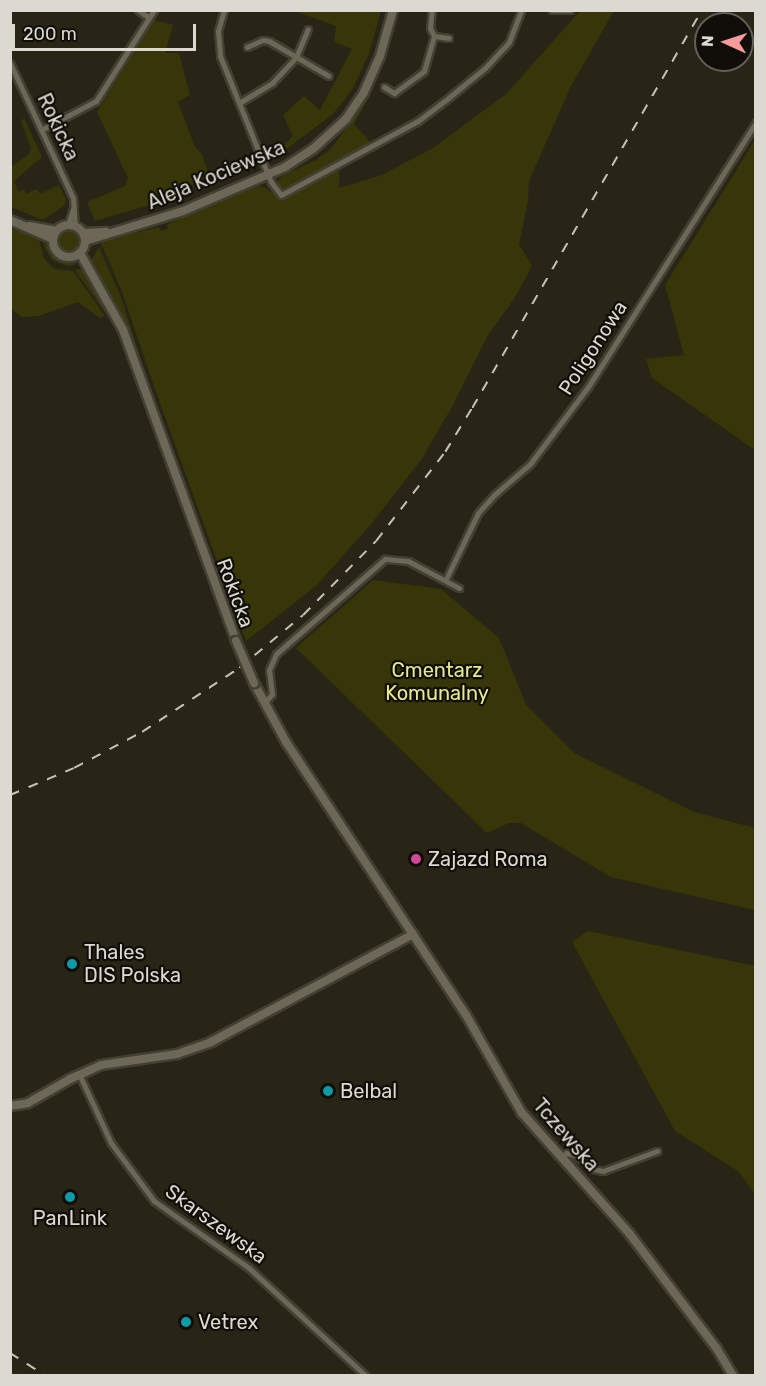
<!DOCTYPE html>
<html>
<head>
<meta charset="utf-8">
<style>
  body { margin:0 }
  #map { position:relative; width:766px; height:1386px; overflow:hidden; background:#292516; font-family:Rubik,sans-serif }
  div>[style] { position:absolute }
  [style*='--x'] { left:calc(var(--x)*1px); top:calc(var(--y)*1px); width:calc(var(--w)*1px); rotate:calc(var(--a)*1deg) }
  .green>* { inset:0; background:#363608 }
  .round { border-radius:50% }
  .roads { filter:drop-shadow(2px 0 #423f33) drop-shadow(-2px 0 #423f33) drop-shadow(0 2px #423f33) drop-shadow(0 -2px #423f33) }
  .street>* { height:5px; margin:-2.5px; padding:0 2.5px; transform-origin:2.5px; border-radius:2.5px; background:#6c6756 }
  .secondary>* { height:8px; margin:-4px; padding:0 4px; transform-origin:4px; border-radius:4px; background:#6c6756 }
  .secondary>.ring { margin:-4px; padding:0; box-sizing:content-box; background:none; border:8px solid #6c6756; border-radius:50% }
  .rail>* { height:1.5px; margin-top:-0.75px; transform-origin:0; background:repeating-linear-gradient(90deg,#c5c2b8 0 10px,transparent 0 20px) }
  .bridges { filter:drop-shadow(2px 0 #423f33) drop-shadow(-2px 0 #423f33) drop-shadow(0 2px #423f33) drop-shadow(0 -2px #423f33) }
  .secondary-bridge>* { height:8px; margin:-4px; padding:0 4px; transform-origin:4px; border-radius:4px; background:#6c6756 }
  .dots>* { width:16px; height:16px; translate:-50% -50%; box-sizing:border-box; border:3px solid #100e08; border-radius:50% }
  span { translate:-50% -50%; white-space:nowrap; text-align:center; line-height:1.15; -webkit-text-stroke:4.5px #100e08; paint-order:stroke }
  .street-label { font-size:20px; color:#dcd9d0 }
  .park-label { font-size:20px; color:#e6e98f }
  .poi-label { font-size:20px; color:#dcd9d0 }
  .left { translate:0 -50%; text-align:left }
  .frame { position:absolute; inset:0; border:12px solid #dcd9d0; pointer-events:none }
  .north { position:absolute; left:694px; top:12px; width:60px; height:60px; box-sizing:border-box; background:#100e08; border:2px solid #625f58; border-radius:50%; rotate:273deg; font-size:16px; font-weight:700; line-height:24px; text-align:center; color:#dcd9d0 }
  .north::after { content:''; display:block; margin:auto; width:21px; height:27px; background:#f59b9a; clip-path:polygon(50% 0,100% 100%,50% 72%,0 100%) }
  .scale { position:absolute; left:12px; top:24px; width:184px; height:27px; box-sizing:border-box; border:3px solid #dcd9d0; border-top:0; padding-left:8px; font-size:18px; line-height:21px; white-space:nowrap; color:#dcd9d0; -webkit-text-stroke:4px #100e08; paint-order:stroke }
</style>
</head>
<body>
<div id="map">
  <div class="green">
    <i style="clip-path:polygon(295px 11px,381px 11px,369px 54px,352px 90px,333px 114px,276px 157px,274px 155px,293px 136px,283px 115px,304px 96px,320px 110px,352px 49px,334px 42px,336px 26px)"></i>
    <i style="clip-path:polygon(580px 11px,614px 11px,570px 88px,529px 181px,528px 201px,519px 244px,532px 266px,514px 299px,488px 335px,452px 407px,421px 460px,372px 523px,317px 585px,246px 641px,157px 395px,122px 292px,100px 241px,159px 227px,161px 231px,168px 229px,167px 224px,258px 186px,264px 187px,280px 198px,339px 168px,339px 188px,382px 175px,433px 148px,506px 94px)"></i>
    <i style="clip-path:polygon(154px 20px,173px 25px,165px 53px,179px 53px,190px 95px,178px 102px,195px 147px,202px 154px,209px 175px,160px 202px,95px 221px,87px 202px,125px 186px,128px 178px,97px 112px)"></i>
    <i style="clip-path:polygon(373px 90px,354px 124px,371px 143px,284px 188px,279px 187px,278px 181px,282px 176px,316px 160px,331px 149px)"></i>
    <i style="clip-path:polygon(24px 118px,42px 157px,14px 181px,19px 192px,24px 189px,26px 194px,37px 189px,40px 194px,59px 185px,66px 199px,65px 205px,43px 220px,11px 207px,11px 167px,29px 154px,31px 149px,21px 121px)"></i>
    <i style="clip-path:polygon(755px 140px,755px 450px,652px 378px,646px 359px,684px 355px,665px 285px)"></i>
    <i style="clip-path:polygon(11px 229px,38px 236px,44px 259px,55px 269px,73px 271px,105px 316px,100px 318px,78px 302px,39px 316px,22px 317px,11px 309px)"></i>
    <i class="round" style="left:59px;top:231px;width:20px;height:20px"></i>
    <i style="clip-path:polygon(44px 237px,56px 255px,78px 264px,67px 266px,52px 260px,44px 246px)"></i>
    <i style="clip-path:polygon(99px 247px,122px 300px,142px 363px,120px 316px,89px 264px)"></i>
    <i style="clip-path:polygon(81px 269px,107px 306px,107px 315px,75px 270px)"></i>
    <i style="clip-path:polygon(373px 580px,441px 589px,499px 638px,526px 705px,574px 753px,694px 812px,755px 828px,755px 910px,611px 877px,521px 823px,509px 823px,487px 833px,296px 648px)"></i>
    <i style="clip-path:polygon(588px 931px,755px 966px,755px 1194px,738px 1171px,675px 1131px,572px 942px)"></i>
  </div>
  <div class="roads">
    <div class="street">
      <i style="--x:138;--y:10;--w:12;--a:35"></i>
      <i style="--x:224;--y:10;--w:22;--a:106"></i>
      <i style="--x:218;--y:31;--w:25;--a:85"></i>
      <i style="--x:220;--y:56;--w:136;--a:68"></i>
      <i style="--x:271;--y:182;--w:16;--a:52"></i>
      <i style="--x:281;--y:195;--w:156;--a:-28.4"></i>
      <i style="--x:418;--y:121;--w:36;--a:-37"></i>
      <i style="--x:447;--y:99;--w:49;--a:-39.2"></i>
      <i style="--x:485;--y:68;--w:35;--a:-47"></i>
      <i style="--x:509;--y:42;--w:34;--a:-69"></i>
      <i style="--x:552;--y:10;--w:18;--a:0"></i>
      <i style="--x:434;--y:36;--w:15;--a:8"></i>
      <i style="--x:247;--y:47;--w:17;--a:-24"></i>
      <i style="--x:263;--y:40;--w:6;--a:9"></i>
      <i style="--x:269;--y:41;--w:69;--a:30.3"></i>
      <i style="--x:10;--y:63;--w:149;--a:65"></i>
      <i style="--x:73;--y:198;--w:28;--a:86"></i>
      <i style="--x:384;--y:87;--w:12;--a:31"></i>
      <i style="--x:394;--y:93;--w:37;--a:-36"></i>
      <i style="--x:424;--y:71;--w:36;--a:-74"></i>
      <i style="--x:434;--y:36;--w:9;--a:-117"></i>
      <i style="--x:430;--y:28;--w:18;--a:-84"></i>
      <i style="--x:239;--y:103;--w:39;--a:-31"></i>
      <i style="--x:272;--y:83;--w:35;--a:-47"></i>
      <i style="--x:296;--y:57;--w:30;--a:-67"></i>
      <i style="--x:41;--y:130;--w:62;--a:-27.8"></i>
      <i style="--x:96;--y:101;--w:108;--a:-57.5"></i>
      <i style="--x:68;--y:225;--w:17;--a:-73"></i>
      <i style="--x:446;--y:579;--w:73;--a:-64.1"></i>
      <i style="--x:478;--y:513;--w:24;--a:-48"></i>
      <i style="--x:494;--y:495;--w:48;--a:-40.7"></i>
      <i style="--x:530;--y:464;--w:96;--a:-53"></i>
      <i style="--x:588;--y:387;--w:314;--a:-57.6"></i>
      <i style="--x:264;--y:703;--w:12;--a:-48"></i>
      <i style="--x:272;--y:694;--w:24;--a:-97"></i>
      <i style="--x:269;--y:670;--w:17;--a:-66"></i>
      <i style="--x:276;--y:654;--w:145;--a:-41.1"></i>
      <i style="--x:385;--y:559;--w:23;--a:5"></i>
      <i style="--x:408;--y:561;--w:58;--a:27.9"></i>
      <i style="--x:79;--y:1074;--w:76;--a:65.1"></i>
      <i style="--x:111;--y:1143;--w:72;--a:53.4"></i>
      <i style="--x:154;--y:1201;--w:116;--a:35.2"></i>
      <i style="--x:249;--y:1268;--w:159;--a:42.7"></i>
      <i style="--x:561;--y:1158;--w:7;--a:-45"></i>
      <i style="--x:566;--y:1153;--w:9;--a:13"></i>
      <i style="--x:575;--y:1155;--w:24;--a:36"></i>
      <i style="--x:594;--y:1169;--w:9;--a:13"></i>
      <i style="--x:603;--y:1171;--w:58;--a:-20.3"></i>
    </div>
    <div class="secondary">
      <i style="--x:10;--y:220;--w:47;--a:23.8"></i>
      <i class="ring" style="left:53px;top:225px;width:24px;height:24px"></i>
      <i style="--x:29;--y:226;--w:27;--a:10"></i>
      <i style="--x:84;--y:233;--w:22;--a:-3"></i>
      <i style="--x:85;--y:241;--w:102;--a:-17"></i>
      <i style="--x:183;--y:211;--w:111;--a:-23.3"></i>
      <i style="--x:285;--y:167;--w:33;--a:-33"></i>
      <i style="--x:313;--y:149;--w:45;--a:-42.3"></i>
      <i style="--x:346;--y:119;--w:32;--a:-56"></i>
      <i style="--x:364;--y:92;--w:39;--a:-66"></i>
      <i style="--x:380;--y:56;--w:48;--a:-74.2"></i>
      <i style="--x:80;--y:253;--w:88;--a:60.8"></i>
      <i style="--x:123;--y:330;--w:331;--a:70"></i>
      <i style="--x:254;--y:683;--w:67;--a:61.5"></i>
      <i style="--x:286;--y:742;--w:327;--a:56.6"></i>
      <i style="--x:466;--y:1015;--w:113;--a:60.3"></i>
      <i style="--x:522;--y:1113;--w:161;--a:48.3"></i>
      <i style="--x:629;--y:1233;--w:146;--a:52.8"></i>
      <i style="--x:717;--y:1349;--w:31;--a:59"></i>
      <i style="--x:10;--y:1106;--w:18;--a:-9"></i>
      <i style="--x:28;--y:1103;--w:48;--a:-29.7"></i>
      <i style="--x:70;--y:1079;--w:34;--a:-24"></i>
      <i style="--x:101;--y:1065;--w:77;--a:-8.2"></i>
      <i style="--x:177;--y:1054;--w:36;--a:-19"></i>
      <i style="--x:211;--y:1042;--w:229;--a:-28.1"></i>
    </div>
  </div>
  <div class="rail">
    <i style="--x:10;--y:795;--w:69;--a:-22.9"></i>
    <i style="--x:74;--y:768;--w:77;--a:-27.9"></i>
    <i style="--x:142;--y:732;--w:116;--a:-33.4"></i>
    <i style="--x:239;--y:668;--w:83;--a:-39.6"></i>
    <i style="--x:303;--y:615;--w:104;--a:-45.4"></i>
    <i style="--x:376;--y:541;--w:113;--a:-52.2"></i>
    <i style="--x:445;--y:452;--w:52;--a:-58.5"></i>
    <i style="--x:472;--y:408;--w:460;--a:-60"></i>
    <i style="--x:10;--y:1353;--w:43;--a:32.6"></i>
  </div>
  <div class="bridges">
    <div class="secondary-bridge">
      <i style="--x:236;--y:641;--w:46;--a:66.8"></i>
    </div>
  </div>
  <div class="dots">
    <i style="left:416px;top:859px;background:#d1479c"></i>
    <i style="left:72px;top:964px;background:#0f9aa8"></i>
    <i style="left:328px;top:1091px;background:#0f9aa8"></i>
    <i style="left:70px;top:1197px;background:#0f9aa8"></i>
    <i style="left:186px;top:1322px;background:#0f9aa8"></i>
  </div>
  <div class="street-label">
    <span style="left:58px;top:127px;rotate:65deg">Rokicka</span>
    <span style="left:216px;top:175px;rotate:-23deg">Aleja Kociewska</span>
    <span style="left:593px;top:348px;rotate:-57deg">Poligonowa</span>
    <span style="left:235px;top:593px;rotate:70deg">Rokicka</span>
    <span style="left:566px;top:1135px;rotate:49deg">Tczewska</span>
    <span style="left:216px;top:1224px;rotate:36deg">Skarszewska</span>
  </div>
  <div class="park-label">
    <span style="left:437px;top:682px">Cmentarz<br>Komunalny</span>
  </div>
  <div class="poi-label">
    <span class="left" style="left:428px;top:859px">Zajazd Roma</span>
    <span class="left" style="left:84px;top:964px">Thales<br>DIS Polska</span>
    <span class="left" style="left:340px;top:1091px">Belbal</span>
    <span style="left:70px;top:1218px">PanLink</span>
    <span class="left" style="left:198px;top:1322px">Vetrex</span>
  </div>
  <div class="frame"></div>
  <div class="north">N</div>
  <div class="scale">200 m</div>
</div>
</body>
</html>
